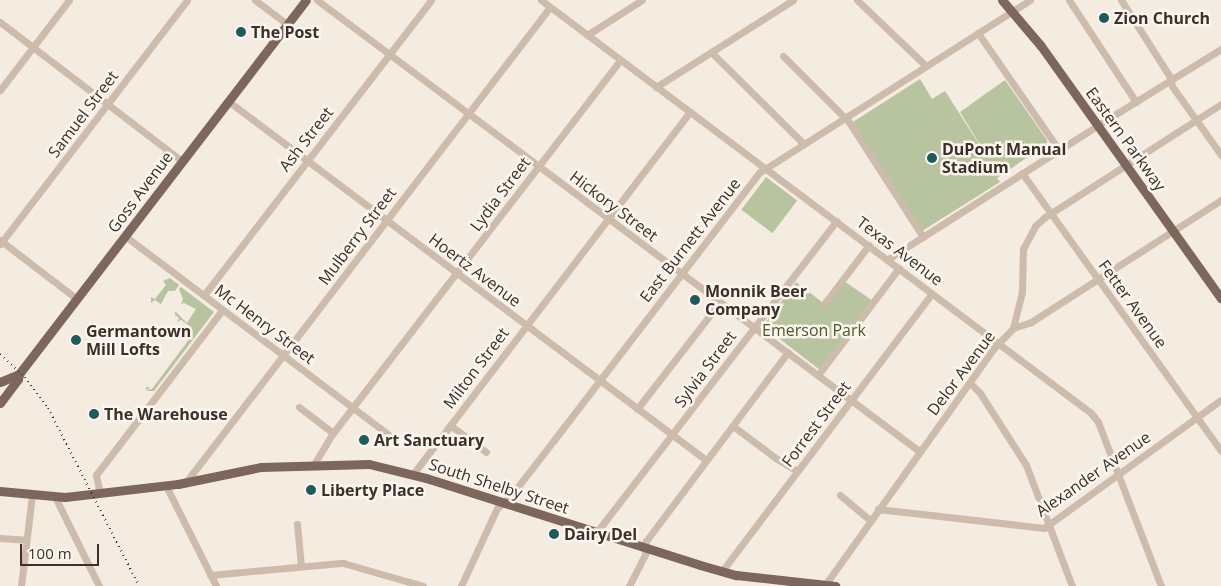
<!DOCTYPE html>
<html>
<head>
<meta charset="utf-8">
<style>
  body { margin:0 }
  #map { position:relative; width:1221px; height:586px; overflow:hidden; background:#f4ebe1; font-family:"Open Sans",sans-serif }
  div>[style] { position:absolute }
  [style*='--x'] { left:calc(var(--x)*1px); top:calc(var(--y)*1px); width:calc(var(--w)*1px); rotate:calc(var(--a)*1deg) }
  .green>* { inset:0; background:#b8c4a0; transform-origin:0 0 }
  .minor>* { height:7px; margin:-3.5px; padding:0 3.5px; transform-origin:3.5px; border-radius:3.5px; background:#cdbbac }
  .major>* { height:9px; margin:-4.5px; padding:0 4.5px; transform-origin:4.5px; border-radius:4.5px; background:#7d675c }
  .rail>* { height:2px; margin-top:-1px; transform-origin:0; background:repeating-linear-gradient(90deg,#3b302b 0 1px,transparent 0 5px) }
  .dots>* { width:14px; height:14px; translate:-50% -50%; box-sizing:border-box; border:2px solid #fbf5ee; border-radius:50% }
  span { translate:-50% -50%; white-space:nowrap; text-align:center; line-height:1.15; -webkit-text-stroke:5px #fbf5ee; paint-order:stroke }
  .poi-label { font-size:16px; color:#3b302b; font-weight:700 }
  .left { translate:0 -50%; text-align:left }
  .street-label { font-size:16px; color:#3b302b }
  .park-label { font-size:16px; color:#4a5a2e }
  .scale { position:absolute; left:20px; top:544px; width:79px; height:22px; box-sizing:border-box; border:2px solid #3b302b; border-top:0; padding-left:6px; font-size:15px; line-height:18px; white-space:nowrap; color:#3b302b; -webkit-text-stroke:4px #fbf5ee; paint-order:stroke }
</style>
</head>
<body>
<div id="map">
  <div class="green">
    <i style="clip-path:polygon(920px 79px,932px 99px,945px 91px,991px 163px,960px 112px,1005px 80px,1047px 140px,1047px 144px,997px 178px,1000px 182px,922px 231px,853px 122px)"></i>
    <i style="left:766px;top:177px;width:39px;height:41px;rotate:37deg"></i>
    <i style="clip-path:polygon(170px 278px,179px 285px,175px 291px,168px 291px,161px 304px,155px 300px,151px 303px,151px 297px,155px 299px,166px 285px,163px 281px)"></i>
    <i style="clip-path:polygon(844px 281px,873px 301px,820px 370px,763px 326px,796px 282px,827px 306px)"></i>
    <i style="clip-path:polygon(181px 287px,214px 312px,154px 391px,148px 391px,146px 389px,146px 387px,150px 387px,147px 390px,152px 389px,190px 338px,187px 332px,191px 327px,181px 320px,177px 322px,179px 318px,175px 315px,175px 311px,187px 323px,196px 309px,184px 303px,181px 304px,183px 299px,179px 289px)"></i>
  </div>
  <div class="minor">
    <i style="--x:255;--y:0;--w:40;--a:37"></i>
    <i style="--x:317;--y:0;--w:752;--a:36.84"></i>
    <i style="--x:541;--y:0;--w:688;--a:36.9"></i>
    <i style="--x:1091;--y:413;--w:11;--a:52"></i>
    <i style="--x:1098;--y:422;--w:176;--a:69"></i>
    <i style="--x:857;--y:0;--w:95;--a:43.7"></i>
    <i style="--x:1069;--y:0;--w:122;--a:56.7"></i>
    <i style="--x:1121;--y:0;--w:91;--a:57.5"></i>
    <i style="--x:1170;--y:77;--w:9;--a:77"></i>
    <i style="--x:1172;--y:86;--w:85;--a:54.6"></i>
    <i style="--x:0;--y:22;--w:229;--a:37.4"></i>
    <i style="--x:978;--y:33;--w:142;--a:55.3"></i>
    <i style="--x:587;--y:35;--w:65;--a:-32.5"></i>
    <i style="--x:711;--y:52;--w:131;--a:44.7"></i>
    <i style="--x:783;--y:56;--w:93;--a:45"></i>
    <i style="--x:849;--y:122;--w:137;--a:57.2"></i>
    <i style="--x:656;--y:87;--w:162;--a:-32.4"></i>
    <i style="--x:0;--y:90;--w:113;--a:-52.5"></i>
    <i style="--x:228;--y:101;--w:598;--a:36.91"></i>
    <i style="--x:1022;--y:173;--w:342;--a:54.4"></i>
    <i style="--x:125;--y:236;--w:329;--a:37"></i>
    <i style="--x:0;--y:240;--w:97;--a:37.5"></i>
    <i style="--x:0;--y:244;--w:307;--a:-52.5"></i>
    <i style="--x:888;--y:259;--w:249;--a:-32.5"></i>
    <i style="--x:1098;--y:125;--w:145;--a:-31.7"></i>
    <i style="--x:204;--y:295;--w:372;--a:-52.4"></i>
    <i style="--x:824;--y:304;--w:74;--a:-52.7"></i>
    <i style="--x:1013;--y:328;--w:37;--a:-76"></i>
    <i style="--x:1022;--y:292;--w:43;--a:-88.7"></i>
    <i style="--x:1023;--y:249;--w:26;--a:-62"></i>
    <i style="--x:1035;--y:226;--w:13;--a:-42"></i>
    <i style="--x:1045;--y:217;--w:209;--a:-32.7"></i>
    <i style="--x:818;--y:375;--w:134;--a:-52.9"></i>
    <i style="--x:970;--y:383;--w:14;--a:45"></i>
    <i style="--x:980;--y:393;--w:85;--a:57.4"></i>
    <i style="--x:1026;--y:465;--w:129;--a:69.2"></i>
    <i style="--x:299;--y:407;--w:43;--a:37.4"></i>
    <i style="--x:637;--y:409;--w:135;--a:-52.2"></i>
    <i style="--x:450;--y:425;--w:45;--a:36.9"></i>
    <i style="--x:733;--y:426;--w:55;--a:36.9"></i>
    <i style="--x:777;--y:459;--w:23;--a:31"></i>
    <i style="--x:313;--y:466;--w:39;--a:-59"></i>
    <i style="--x:333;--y:433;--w:471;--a:-52.4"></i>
    <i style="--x:413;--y:474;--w:456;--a:-52.6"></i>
    <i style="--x:186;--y:482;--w:598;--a:-52.54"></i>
    <i style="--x:166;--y:486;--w:112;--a:63.4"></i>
    <i style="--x:100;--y:493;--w:18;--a:-103"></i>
    <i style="--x:96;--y:475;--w:208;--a:-52.6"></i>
    <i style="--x:840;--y:495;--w:39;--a:40"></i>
    <i style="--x:55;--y:497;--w:99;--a:63.7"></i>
    <i style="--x:878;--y:509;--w:167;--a:6.5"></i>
    <i style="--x:1044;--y:528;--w:218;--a:-35.9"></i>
    <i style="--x:297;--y:524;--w:42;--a:84.6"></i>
    <i style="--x:596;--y:533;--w:394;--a:-52.4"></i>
    <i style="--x:0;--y:538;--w:26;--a:4"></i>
    <i style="--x:722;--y:571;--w:348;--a:-52.9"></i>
    <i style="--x:210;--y:575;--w:134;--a:-5.2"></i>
    <i style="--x:343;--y:563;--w:83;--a:16"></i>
    <i style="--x:825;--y:585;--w:291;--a:-54.5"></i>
    <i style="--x:994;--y:348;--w:28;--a:-46"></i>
    <i style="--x:1013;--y:328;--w:19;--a:-18"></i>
    <i style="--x:1031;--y:322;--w:226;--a:-32.7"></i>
    <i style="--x:21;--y:586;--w:92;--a:-83.1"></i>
    <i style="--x:461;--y:586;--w:86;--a:-65.2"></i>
    <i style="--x:497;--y:508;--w:16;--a:-40"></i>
    <i style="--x:509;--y:498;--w:73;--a:-52.2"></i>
    <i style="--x:554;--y:440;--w:338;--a:-52.5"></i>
    <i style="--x:760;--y:172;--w:320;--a:-32.5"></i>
    <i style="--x:629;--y:586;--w:36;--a:-63"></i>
    <i style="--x:645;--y:554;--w:13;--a:-86"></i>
    <i style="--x:646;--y:541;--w:236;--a:-53.1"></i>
  </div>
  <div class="major">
    <i style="--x:1002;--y:0;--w:60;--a:49.7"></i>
    <i style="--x:1041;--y:46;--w:310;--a:54.5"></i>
    <i style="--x:0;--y:382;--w:21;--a:-23"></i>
    <i style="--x:0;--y:403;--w:30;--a:-53"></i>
    <i style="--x:18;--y:379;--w:5;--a:-79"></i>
    <i style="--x:19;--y:374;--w:471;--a:-52.5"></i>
    <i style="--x:0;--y:491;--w:65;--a:5.3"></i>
    <i style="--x:65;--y:497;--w:114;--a:-6.6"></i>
    <i style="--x:178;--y:484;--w:85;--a:-11.6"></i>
    <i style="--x:261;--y:467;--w:108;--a:-1.6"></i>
    <i style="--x:369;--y:464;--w:59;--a:13.8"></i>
    <i style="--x:426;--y:478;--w:287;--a:17.6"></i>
    <i style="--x:700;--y:565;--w:37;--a:16"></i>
    <i style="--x:736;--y:575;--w:100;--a:6.3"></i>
  </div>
  <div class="rail">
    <i style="--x:0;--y:354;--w:34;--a:43"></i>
    <i style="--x:25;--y:377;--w:39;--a:53"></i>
    <i style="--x:48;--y:408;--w:200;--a:62.9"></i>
  </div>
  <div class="dots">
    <i style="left:1104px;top:18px;background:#1f5a5e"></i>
    <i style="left:241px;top:32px;background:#1f5a5e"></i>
    <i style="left:932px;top:158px;background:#1f5a5e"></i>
    <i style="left:695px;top:300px;background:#1f5a5e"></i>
    <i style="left:76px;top:340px;background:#1f5a5e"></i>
    <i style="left:94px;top:414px;background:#1f5a5e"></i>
    <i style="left:364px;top:440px;background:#1f5a5e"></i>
    <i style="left:311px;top:490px;background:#1f5a5e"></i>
    <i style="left:554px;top:534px;background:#1f5a5e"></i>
  </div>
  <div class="poi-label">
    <span class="left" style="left:1114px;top:18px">Zion Church</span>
    <span class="left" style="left:251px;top:32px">The Post</span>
    <span class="left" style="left:942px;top:158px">DuPont Manual<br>Stadium</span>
    <span class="left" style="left:705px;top:300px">Monnik Beer<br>Company</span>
    <span class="left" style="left:86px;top:340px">Germantown<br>Mill Lofts</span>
    <span class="left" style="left:104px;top:414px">The Warehouse</span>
    <span class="left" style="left:374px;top:440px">Art Sanctuary</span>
    <span class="left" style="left:321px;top:490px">Liberty Place</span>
    <span class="left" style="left:564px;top:534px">Dairy Del</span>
  </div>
  <div class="street-label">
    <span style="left:83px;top:114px;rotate:-53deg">Samuel Street</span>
    <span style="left:306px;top:139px;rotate:-52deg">Ash Street</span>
    <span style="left:1126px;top:139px;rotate:54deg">Eastern Parkway</span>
    <span style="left:140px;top:192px;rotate:-53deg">Goss Avenue</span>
    <span style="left:500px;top:194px;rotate:-53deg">Lydia Street</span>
    <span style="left:614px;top:206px;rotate:37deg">Hickory Street</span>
    <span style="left:357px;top:236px;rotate:-53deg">Mulberry Street</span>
    <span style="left:690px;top:240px;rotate:-52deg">East Burnett Avenue</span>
    <span style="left:900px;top:251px;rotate:37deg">Texas Avenue</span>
    <span style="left:475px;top:270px;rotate:37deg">Hoertz Avenue</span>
    <span style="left:1133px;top:304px;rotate:54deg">Fetter Avenue</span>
    <span style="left:265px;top:324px;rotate:37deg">Mc Henry Street</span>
    <span style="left:476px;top:368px;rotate:-53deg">Milton Street</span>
    <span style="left:705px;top:369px;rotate:-53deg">Sylvia Street</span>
    <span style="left:961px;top:373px;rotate:-53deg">Delor Avenue</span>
    <span style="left:816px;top:424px;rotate:-53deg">Forrest Street</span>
    <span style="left:1093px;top:474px;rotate:-35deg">Alexander Avenue</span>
    <span style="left:499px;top:486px;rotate:18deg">South Shelby Street</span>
  </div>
  <div class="park-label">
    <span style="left:814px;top:330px">Emerson Park</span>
  </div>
  <div class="scale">100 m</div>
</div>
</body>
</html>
